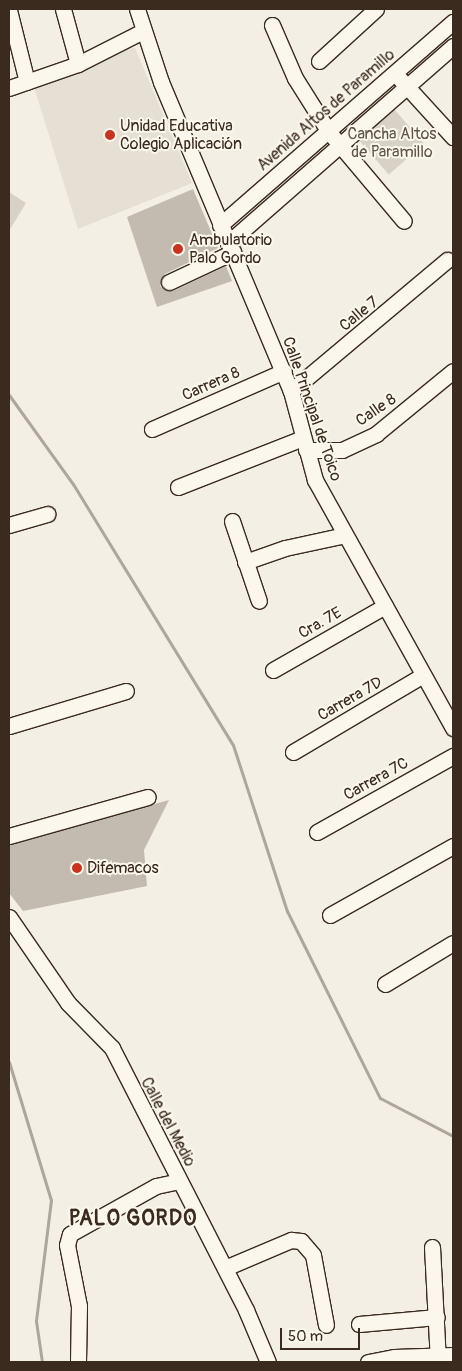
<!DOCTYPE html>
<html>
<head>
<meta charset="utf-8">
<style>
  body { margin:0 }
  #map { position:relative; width:462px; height:1371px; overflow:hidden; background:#f3efe4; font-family:Pangolin,sans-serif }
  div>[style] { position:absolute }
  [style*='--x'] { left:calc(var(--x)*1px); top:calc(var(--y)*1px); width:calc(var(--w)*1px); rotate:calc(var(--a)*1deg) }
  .built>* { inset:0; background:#e5dfd4 }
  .green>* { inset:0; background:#d8d1c6; transform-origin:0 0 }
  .stream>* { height:3px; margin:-1.5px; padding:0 1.5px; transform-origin:1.5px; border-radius:1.5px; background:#afa69a }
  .building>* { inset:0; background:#c3bbb0 }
  .roads { filter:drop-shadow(1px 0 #3b2a1e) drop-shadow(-1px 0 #3b2a1e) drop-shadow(0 1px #3b2a1e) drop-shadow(0 -1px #3b2a1e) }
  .minor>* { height:15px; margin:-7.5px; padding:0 7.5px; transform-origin:7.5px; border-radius:7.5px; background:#fbf7ec }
  .dots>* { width:14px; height:14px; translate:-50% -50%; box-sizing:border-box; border:2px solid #fbf7ec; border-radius:50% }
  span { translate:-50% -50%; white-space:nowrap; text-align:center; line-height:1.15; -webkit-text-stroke:4px #fbf7ec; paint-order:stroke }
  .street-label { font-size:16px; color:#3b2a1e }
  .poi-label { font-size:16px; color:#3b2a1e }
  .left { translate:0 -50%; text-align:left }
  .park-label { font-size:16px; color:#625448 }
  .district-label { font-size:21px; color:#3b2a1e; font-weight:700; letter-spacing:1px }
  .frame { position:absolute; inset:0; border:10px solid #3b2a1e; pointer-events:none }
  .scale { position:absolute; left:280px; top:1328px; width:80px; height:22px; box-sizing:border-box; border:2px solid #3b2a1e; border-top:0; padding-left:6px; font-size:15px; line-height:18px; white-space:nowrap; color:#3b2a1e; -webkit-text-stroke:4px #fbf7ec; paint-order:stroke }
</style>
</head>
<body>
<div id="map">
  <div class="built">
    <i style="clip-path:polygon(135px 48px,192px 183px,78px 229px,34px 87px,110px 50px)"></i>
  </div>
  <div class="green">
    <i style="left:394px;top:109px;width:46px;height:47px;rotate:49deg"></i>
    <i style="clip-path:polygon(9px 192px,26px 203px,9px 231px)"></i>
  </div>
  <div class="stream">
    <i style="--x:9;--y:395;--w:110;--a:54.3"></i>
    <i style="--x:73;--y:484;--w:306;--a:58.5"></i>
    <i style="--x:233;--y:745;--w:175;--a:72"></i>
    <i style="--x:287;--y:911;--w:209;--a:63.6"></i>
    <i style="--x:380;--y:1098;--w:82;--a:27.5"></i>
    <i style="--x:9;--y:1062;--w:144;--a:73.1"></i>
    <i style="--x:51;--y:1200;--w:122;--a:97.1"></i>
    <i style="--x:36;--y:1321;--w:41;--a:81.7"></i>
  </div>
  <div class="building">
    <i style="clip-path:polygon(193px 189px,218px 248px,165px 274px,160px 286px,164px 290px,173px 291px,226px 266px,232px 281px,157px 307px,127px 217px)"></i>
    <i style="clip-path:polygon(169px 800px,144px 850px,147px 886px,23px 911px,9px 893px,9px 845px)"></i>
  </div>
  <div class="roads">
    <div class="minor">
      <i style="--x:63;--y:9;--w:57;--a:74.7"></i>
      <i style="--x:137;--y:9;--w:77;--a:71.8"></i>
      <i style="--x:161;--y:82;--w:335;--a:67.2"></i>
      <i style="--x:291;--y:391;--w:92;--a:74.9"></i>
      <i style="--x:315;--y:480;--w:284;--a:60.9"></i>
      <i style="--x:9;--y:10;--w:74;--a:76"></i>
      <i style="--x:272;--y:25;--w:58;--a:66.5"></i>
      <i style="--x:295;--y:78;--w:64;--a:57.8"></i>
      <i style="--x:329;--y:132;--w:116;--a:49.9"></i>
      <i style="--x:319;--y:61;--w:77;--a:-42.4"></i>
      <i style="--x:400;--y:79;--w:79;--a:47.6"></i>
      <i style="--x:9;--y:88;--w:73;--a:-19.2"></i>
      <i style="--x:78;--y:64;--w:73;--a:-26.9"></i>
      <i style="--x:220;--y:225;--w:309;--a:-41.1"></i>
      <i style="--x:228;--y:243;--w:299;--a:-41.2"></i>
      <i style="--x:169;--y:282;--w:71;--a:-25.1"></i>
      <i style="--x:291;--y:391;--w:204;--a:-40"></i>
      <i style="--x:152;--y:429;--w:144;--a:-23.7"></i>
      <i style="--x:306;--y:450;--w:36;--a:0"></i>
      <i style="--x:342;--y:450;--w:38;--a:-25"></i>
      <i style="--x:376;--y:434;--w:99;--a:-39.3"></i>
      <i style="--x:178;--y:487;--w:134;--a:-21.4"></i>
      <i style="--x:232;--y:521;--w:84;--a:71.4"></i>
      <i style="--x:9;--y:525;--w:40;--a:-16"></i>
      <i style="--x:245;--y:562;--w:42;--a:-19.3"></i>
      <i style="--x:285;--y:548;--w:61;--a:-12.2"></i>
      <i style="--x:273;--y:670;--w:129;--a:-29.7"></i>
      <i style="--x:9;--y:726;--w:122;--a:-16.7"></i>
      <i style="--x:293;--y:752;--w:151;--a:-30.6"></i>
      <i style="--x:317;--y:832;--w:156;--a:-29.2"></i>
      <i style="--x:9;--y:836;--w:144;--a:-15.7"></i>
      <i style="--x:330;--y:915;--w:141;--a:-29.3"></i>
      <i style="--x:9;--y:917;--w:104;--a:55.5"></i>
      <i style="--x:68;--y:1003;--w:63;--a:45.6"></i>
      <i style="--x:112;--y:1048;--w:294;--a:62.9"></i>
      <i style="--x:246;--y:1310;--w:56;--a:67.1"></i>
      <i style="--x:385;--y:984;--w:79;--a:-31.1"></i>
      <i style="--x:432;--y:1247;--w:115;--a:87"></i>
      <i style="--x:225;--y:1268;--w:72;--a:-23"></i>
      <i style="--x:291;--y:1240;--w:10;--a:6"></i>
      <i style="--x:301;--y:1241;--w:18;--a:49"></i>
      <i style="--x:313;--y:1255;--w:71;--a:79.5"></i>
      <i style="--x:359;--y:1324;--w:78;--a:-5.1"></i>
      <i style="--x:78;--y:1362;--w:56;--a:-89"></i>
      <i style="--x:79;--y:1306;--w:62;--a:-101.1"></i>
      <i style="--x:67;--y:1245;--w:11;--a:-75"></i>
      <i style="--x:70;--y:1234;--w:98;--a:-29.2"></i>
      <i style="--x:156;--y:1186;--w:24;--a:-12"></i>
      <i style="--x:368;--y:1362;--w:26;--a:-11"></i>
      <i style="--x:394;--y:1357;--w:59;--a:-1.9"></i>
    </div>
  </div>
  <div class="dots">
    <i style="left:110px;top:135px;background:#c8321e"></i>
    <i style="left:178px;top:249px;background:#c8321e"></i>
    <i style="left:77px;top:868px;background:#c8321e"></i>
  </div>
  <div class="street-label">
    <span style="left:326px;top:110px;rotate:-41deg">Avenida Altos de Paramillo</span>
    <span style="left:359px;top:314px;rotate:-39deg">Calle 7</span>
    <span style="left:211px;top:384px;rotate:-24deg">Carrera 8</span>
    <span style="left:312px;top:409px;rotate:71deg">Calle Principal de Toico</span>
    <span style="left:376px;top:410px;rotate:-34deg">Calle 8</span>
    <span style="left:320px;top:623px;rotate:-30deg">Cra. 7E</span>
    <span style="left:350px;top:699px;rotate:-30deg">Carrera 7D</span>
    <span style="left:376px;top:779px;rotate:-29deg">Carrera 7C</span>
    <span style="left:168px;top:1122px;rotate:62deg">Calle del Medio</span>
  </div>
  <div class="poi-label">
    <span class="left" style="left:120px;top:135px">Unidad Educativa<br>Colegio Aplicación</span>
    <span class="left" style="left:189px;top:249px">Ambulatorio<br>Palo Gordo</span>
    <span class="left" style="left:87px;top:868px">Difemacos</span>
  </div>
  <div class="park-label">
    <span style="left:392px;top:143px">Cancha Altos<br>de Paramillo</span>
  </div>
  <div class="district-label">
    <span style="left:133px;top:1219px">PALO GORDO</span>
  </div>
  <div class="frame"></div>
  <div class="scale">50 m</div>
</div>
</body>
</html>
